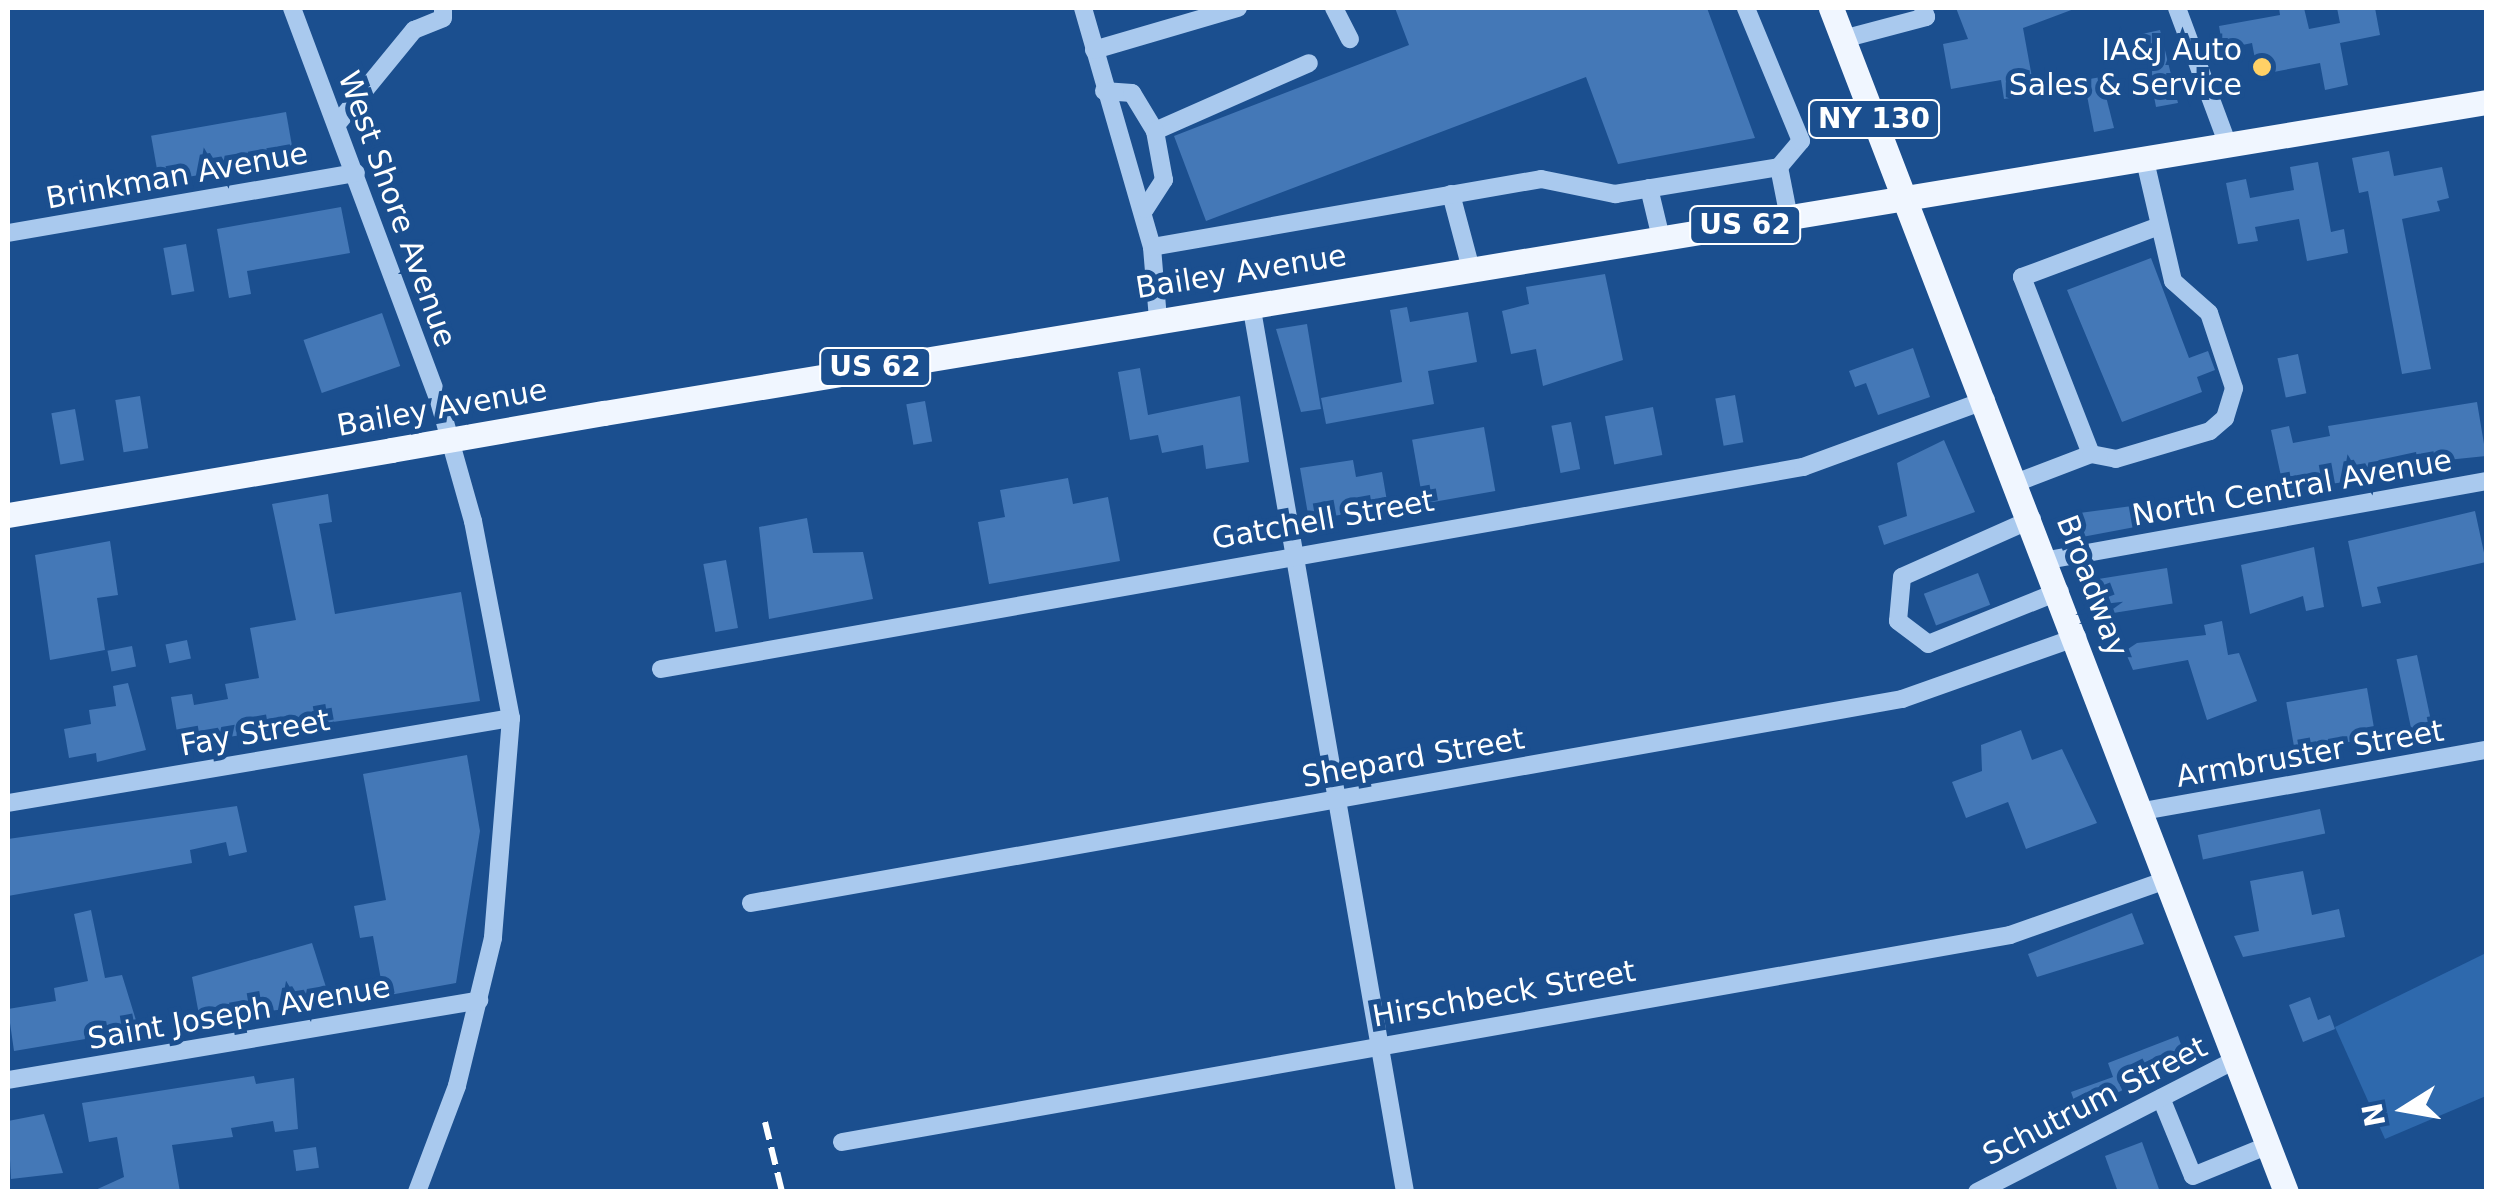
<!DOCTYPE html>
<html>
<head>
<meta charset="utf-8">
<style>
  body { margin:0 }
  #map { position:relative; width:2494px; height:1199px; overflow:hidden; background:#1b4f8f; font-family:"DejaVu Sans",sans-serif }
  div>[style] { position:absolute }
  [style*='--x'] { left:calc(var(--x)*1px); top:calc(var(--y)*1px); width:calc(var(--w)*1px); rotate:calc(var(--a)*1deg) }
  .green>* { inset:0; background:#2e69ad }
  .building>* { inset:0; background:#4478b7; transform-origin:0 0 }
  .path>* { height:4px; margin-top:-2px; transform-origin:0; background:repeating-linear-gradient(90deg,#a9c9ee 0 5px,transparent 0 13px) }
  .minor>* { height:18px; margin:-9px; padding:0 9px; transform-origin:9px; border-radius:9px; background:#a9c9ee }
  .major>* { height:25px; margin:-12.5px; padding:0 12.5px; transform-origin:12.5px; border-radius:12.5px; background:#f0f6ff }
  .rail>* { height:6px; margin-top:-3px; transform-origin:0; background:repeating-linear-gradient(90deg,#fff 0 18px,transparent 0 26px) }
  .major-bridge>* { height:25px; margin:-12.5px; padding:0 12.5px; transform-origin:12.5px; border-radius:12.5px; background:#f0f6ff }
  .dots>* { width:28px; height:28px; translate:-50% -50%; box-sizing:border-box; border:5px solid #1b4f8f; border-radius:50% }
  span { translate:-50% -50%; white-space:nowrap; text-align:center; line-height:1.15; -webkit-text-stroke:10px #1b4f8f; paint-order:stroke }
  .shield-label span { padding:2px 8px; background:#1b4f8f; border:2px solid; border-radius:8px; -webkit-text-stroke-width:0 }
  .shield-label { font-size:28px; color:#fff; font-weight:700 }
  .poi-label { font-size:30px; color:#fff }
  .right { translate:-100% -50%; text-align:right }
  .street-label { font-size:30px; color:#fff }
  .frame { position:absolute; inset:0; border:10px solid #fff; pointer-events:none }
  .north { position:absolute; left:2354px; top:1059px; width:100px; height:100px; -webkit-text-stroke:8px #1b4f8f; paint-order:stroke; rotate:259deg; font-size:28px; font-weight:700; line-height:40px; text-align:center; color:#fff }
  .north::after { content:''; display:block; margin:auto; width:35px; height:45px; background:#fff; clip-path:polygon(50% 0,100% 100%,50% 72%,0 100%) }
</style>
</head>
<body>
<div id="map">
  <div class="green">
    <i style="clip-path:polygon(2486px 953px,2486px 1096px,2385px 1139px,2335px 1027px)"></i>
  </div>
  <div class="building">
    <i style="clip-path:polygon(1395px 8px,1707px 8px,1755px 138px,1618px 164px,1586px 77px,1206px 221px,1174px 136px,1409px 45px)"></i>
    <i style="clip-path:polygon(1956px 8px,2074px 8px,2074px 9px,2023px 28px,2035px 94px,2004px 99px,2001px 80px,1951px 89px,1943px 44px,1968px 39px)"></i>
    <i style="clip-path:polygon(2279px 8px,2304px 8px,2309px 29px,2340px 23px,2337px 8px,2375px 8px,2380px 35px,2340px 43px,2348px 85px,2325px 90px,2320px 63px,2258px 75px,2252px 43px,2223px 49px,2219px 26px,2280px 15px)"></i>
    <i style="clip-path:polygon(2160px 30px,2178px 103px,2156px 107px,2142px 34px)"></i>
    <i style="clip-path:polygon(2101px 77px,2114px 128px,2094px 132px,2084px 80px)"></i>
    <i style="left:286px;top:112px;width:47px;height:137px;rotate:80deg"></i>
    <i style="clip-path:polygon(2389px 151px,2394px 176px,2442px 167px,2449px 198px,2437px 201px,2440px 211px,2402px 219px,2431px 369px,2402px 374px,2368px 191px,2359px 193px,2352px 158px)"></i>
    <i style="clip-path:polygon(2318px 162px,2331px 232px,2344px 229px,2348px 253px,2307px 261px,2299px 219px,2255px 227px,2258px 241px,2238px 244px,2226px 183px,2246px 179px,2250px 198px,2294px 190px,2290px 167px)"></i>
    <i style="clip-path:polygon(341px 207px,350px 253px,247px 271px,251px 294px,229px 298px,217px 229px)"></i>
    <i style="left:186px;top:244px;width:48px;height:23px;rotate:80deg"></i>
    <i style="clip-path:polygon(2151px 258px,2189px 358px,2208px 351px,2215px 370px,2197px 377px,2202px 392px,2122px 422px,2067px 290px)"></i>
    <i style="clip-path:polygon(1605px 274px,1623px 360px,1543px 386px,1536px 349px,1511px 354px,1502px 311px,1529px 304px,1526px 287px)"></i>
    <i style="clip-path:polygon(1407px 307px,1410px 322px,1468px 312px,1477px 362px,1428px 371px,1434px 404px,1326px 424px,1321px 398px,1402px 382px,1390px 310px)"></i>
    <i style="left:382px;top:313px;width:56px;height:83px;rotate:71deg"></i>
    <i style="clip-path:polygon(1307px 324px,1321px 409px,1301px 412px,1276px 329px)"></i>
    <i style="clip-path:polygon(1913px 348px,1930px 397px,1878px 415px,1866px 383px,1855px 387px,1849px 371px)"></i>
    <i style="left:2298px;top:354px;width:40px;height:21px;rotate:78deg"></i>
    <i style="clip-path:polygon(1140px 368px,1148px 415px,1240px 396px,1249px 462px,1206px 469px,1203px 445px,1162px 453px,1158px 435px,1130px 440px,1118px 372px)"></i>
    <i style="left:1735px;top:395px;width:48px;height:20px;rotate:80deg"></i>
    <i style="left:140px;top:396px;width:53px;height:25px;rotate:81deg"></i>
    <i style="left:925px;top:401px;width:41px;height:19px;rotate:80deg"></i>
    <i style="clip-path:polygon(2477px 402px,2486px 456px,2418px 463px,2416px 452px,2379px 460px,2360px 480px,2284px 490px,2271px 430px,2289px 426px,2293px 443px,2330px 436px,2328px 426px)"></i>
    <i style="left:1653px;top:407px;width:49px;height:49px;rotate:79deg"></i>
    <i style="left:75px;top:409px;width:52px;height:24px;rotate:80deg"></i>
    <i style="left:1571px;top:422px;width:48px;height:20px;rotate:79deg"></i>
    <i style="left:1484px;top:427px;width:65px;height:73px;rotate:80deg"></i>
    <i style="clip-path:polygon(1944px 440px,1975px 512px,1884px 545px,1878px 526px,1907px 516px,1897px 463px)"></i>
    <i style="clip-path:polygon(1353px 460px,1356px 477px,1382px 472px,1388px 507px,1309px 520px,1300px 468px)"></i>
    <i style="clip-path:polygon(1068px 478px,1073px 504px,1108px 497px,1120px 561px,989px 584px,978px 522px,1005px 517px,1000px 490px)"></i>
    <i style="clip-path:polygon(328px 494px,332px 522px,319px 524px,335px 614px,461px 592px,480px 701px,179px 744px,171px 697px,192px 694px,194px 705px,228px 699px,225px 684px,259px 678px,250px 628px,296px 620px,272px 504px)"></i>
    <i style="clip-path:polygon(2147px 504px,2151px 524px,2082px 537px,2072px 514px)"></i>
    <i style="clip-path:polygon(2475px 511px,2486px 562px,2377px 587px,2381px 603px,2362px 607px,2348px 541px)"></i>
    <i style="clip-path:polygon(807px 518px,813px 553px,863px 552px,873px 599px,769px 619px,759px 527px)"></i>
    <i style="clip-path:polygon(110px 541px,118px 595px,97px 598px,105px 650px,50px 660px,35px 555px)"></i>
    <i style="clip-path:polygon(2314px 547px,2324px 607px,2306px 611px,2303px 596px,2250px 614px,2241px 565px)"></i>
    <i style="left:726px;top:560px;width:69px;height:23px;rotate:80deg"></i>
    <i style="left:2167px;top:568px;width:36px;height:68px;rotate:81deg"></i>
    <i style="left:1978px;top:573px;width:34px;height:58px;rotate:69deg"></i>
    <i style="clip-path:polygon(2222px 621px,2228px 655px,2239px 653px,2257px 701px,2207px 720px,2188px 660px,2133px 670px,2125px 651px,2137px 643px,2206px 635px,2204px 625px)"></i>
    <i style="left:187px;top:640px;width:19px;height:22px;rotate:78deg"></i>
    <i style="left:132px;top:646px;width:21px;height:25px;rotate:79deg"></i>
    <i style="left:2417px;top:655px;width:79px;height:21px;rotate:78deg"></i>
    <i style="clip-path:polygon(128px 683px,146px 750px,97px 762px,96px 753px,69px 758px,64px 729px,91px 724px,89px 710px,116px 706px,113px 686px)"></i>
    <i style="left:2367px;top:688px;width:50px;height:82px;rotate:80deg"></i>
    <i style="clip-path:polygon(2021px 730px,2032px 760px,2062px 749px,2097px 823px,2026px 849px,2008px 802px,1966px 818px,1952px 782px,1982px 771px,1981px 745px)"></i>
    <i style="clip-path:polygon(467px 755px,480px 831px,456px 983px,384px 996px,373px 936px,360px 938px,354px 906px,386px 900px,363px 774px)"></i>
    <i style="clip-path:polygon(237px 806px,247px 852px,229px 856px,226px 842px,190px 850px,192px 863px,8px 896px,8px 839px)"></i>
    <i style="left:2320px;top:809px;width:25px;height:125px;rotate:78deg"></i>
    <i style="clip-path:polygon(2303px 871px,2312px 915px,2339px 909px,2345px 937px,2243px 957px,2234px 936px,2259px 931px,2250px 881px)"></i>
    <i style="clip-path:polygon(91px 910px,105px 978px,122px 975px,139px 1030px,14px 1051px,8px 1009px,56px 1001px,54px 988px,88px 981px,74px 914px)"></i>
    <i style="clip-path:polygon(2132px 913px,2144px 944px,2037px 977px,2028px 954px)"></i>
    <i style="clip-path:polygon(312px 943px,331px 1003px,200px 1020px,192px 977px)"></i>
    <i style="clip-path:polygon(2310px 997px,2318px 1020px,2330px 1015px,2335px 1029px,2303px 1042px,2289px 1005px)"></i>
    <i style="clip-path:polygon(2178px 1036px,2186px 1059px,2078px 1112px,2071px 1092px,2113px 1077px,2108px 1063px)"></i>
    <i style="clip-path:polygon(254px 1076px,256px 1084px,294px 1078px,298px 1129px,275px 1132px,273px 1121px,231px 1128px,233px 1137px,172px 1145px,180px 1192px,91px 1192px,124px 1177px,117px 1137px,89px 1142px,82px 1103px)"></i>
    <i style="clip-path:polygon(44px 1114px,63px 1173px,11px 1179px,8px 1121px)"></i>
    <i style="clip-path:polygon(2142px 1142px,2160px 1192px,2118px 1192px,2105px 1156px)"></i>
    <i style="left:316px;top:1147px;width:21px;height:23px;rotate:82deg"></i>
  </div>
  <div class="path">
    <i style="--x:399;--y:424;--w:26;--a:-13"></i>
  </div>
  <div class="minor">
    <i style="--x:292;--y:8;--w:420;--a:69.5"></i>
    <i style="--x:439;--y:401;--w:125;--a:74.2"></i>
    <i style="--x:473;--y:521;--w:201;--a:79.1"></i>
    <i style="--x:511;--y:718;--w:221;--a:94.7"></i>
    <i style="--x:493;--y:938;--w:152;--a:103.7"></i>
    <i style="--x:457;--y:1086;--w:113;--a:110.7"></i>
    <i style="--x:1083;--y:8;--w:249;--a:73.9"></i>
    <i style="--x:1334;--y:8;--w:35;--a:63"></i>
    <i style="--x:2177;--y:8;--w:149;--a:69.6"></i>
    <i style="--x:1843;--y:39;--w:86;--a:-14.8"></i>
    <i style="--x:1926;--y:17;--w:9;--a:-108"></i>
    <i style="--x:1094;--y:50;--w:150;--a:-16.3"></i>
    <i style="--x:1104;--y:91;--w:28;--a:4"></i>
    <i style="--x:1132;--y:93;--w:44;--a:58.8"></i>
    <i style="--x:1155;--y:131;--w:168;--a:-23.8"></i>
    <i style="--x:337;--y:124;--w:122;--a:-50.7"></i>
    <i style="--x:414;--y:30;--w:31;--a:-22"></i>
    <i style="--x:443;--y:18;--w:10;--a:-90"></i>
    <i style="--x:1779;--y:167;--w:52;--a:78.9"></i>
    <i style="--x:1649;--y:188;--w:51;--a:76.5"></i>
    <i style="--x:1451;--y:194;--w:78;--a:75.1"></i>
    <i style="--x:1145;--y:209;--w:35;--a:-57"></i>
    <i style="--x:1164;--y:180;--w:50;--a:-100.4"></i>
    <i style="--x:8;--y:233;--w:353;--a:-9.8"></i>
    <i style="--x:1251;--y:304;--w:901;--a:80.16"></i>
    <i style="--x:1158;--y:319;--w:72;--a:-94.8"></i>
    <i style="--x:1152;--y:247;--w:395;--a:-9.9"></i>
    <i style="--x:1541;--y:179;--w:76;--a:11.5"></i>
    <i style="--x:1615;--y:194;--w:166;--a:-9.3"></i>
    <i style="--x:1779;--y:167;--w:34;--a:-50"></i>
    <i style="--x:1801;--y:141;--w:144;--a:-112.5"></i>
    <i style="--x:2091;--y:454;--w:190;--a:-111.3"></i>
    <i style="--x:2022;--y:277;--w:141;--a:-20.4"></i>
    <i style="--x:2018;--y:482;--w:78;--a:-21"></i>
    <i style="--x:2091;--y:454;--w:25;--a:11"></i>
    <i style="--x:2116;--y:459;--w:98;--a:-16.6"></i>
    <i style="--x:2210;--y:431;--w:20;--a:-41"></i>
    <i style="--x:2225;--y:418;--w:31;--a:-73"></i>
    <i style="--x:2234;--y:388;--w:79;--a:-108.4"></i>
    <i style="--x:2209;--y:313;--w:48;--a:-138.4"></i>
    <i style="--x:2173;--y:281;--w:123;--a:-103.1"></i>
    <i style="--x:2032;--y:519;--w:142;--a:156"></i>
    <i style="--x:1902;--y:577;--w:44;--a:95.2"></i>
    <i style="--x:1898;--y:621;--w:38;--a:37"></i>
    <i style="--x:1928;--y:644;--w:142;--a:-21.9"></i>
    <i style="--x:2048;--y:560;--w:445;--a:-10.2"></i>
    <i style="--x:661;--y:669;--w:1160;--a:-10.03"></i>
    <i style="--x:1803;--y:467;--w:195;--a:-20.1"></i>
    <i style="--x:8;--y:803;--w:510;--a:-9.59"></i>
    <i style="--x:2143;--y:811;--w:348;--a:-10.1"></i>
    <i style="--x:751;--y:903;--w:1169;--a:-10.05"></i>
    <i style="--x:1902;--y:699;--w:186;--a:-19.5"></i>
    <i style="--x:8;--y:1080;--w:478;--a:-9.6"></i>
    <i style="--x:2161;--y:1098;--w:84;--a:67.7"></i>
    <i style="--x:2193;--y:1176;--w:82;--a:-22.2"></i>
    <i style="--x:842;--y:1142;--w:1186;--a:-10.05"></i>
    <i style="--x:2010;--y:935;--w:169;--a:-19.4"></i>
    <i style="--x:1977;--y:1192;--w:292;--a:-27.1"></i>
  </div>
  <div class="major">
    <i style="--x:1831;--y:8;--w:1268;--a:68.98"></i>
    <i style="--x:604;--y:413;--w:1908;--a:-9.38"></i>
    <i style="--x:8;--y:515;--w:388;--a:-9.6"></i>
  </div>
  <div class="rail">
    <i style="--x:765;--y:1122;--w:72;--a:76.3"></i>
  </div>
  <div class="major-bridge">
    <i style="--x:391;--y:450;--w:216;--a:-9.9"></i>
  </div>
  <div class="dots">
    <i style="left:2262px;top:67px;background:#ffd166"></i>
  </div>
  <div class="shield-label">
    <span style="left:1874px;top:119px">NY 130</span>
    <span style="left:1745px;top:225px">US 62</span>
    <span style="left:875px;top:367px">US 62</span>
  </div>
  <div class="poi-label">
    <span class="right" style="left:2242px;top:67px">IA&amp;J Auto<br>Sales &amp; Service</span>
  </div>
  <div class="street-label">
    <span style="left:177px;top:176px;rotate:-10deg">Brinkman Avenue</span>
    <span style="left:397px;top:209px;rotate:70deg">West Shore Avenue</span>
    <span style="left:1241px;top:272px;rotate:-9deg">Bailey Avenue</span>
    <span style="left:442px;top:408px;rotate:-10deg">Bailey Avenue</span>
    <span style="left:2292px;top:488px;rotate:-10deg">North Central Avenue</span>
    <span style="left:1323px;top:520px;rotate:-10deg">Gatchell Street</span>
    <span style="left:2092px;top:586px;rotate:69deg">Broadway</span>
    <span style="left:255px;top:733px;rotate:-10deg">Fay Street</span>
    <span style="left:2310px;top:754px;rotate:-10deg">Armbruster Street</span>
    <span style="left:1413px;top:758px;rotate:-10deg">Shepard Street</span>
    <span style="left:1504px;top:994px;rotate:-10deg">Hirschbeck Street</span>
    <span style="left:239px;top:1013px;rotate:-10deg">Saint Joseph Avenue</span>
    <span style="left:2095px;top:1101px;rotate:-27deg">Schutrum Street</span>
  </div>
  <div class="frame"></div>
  <div class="north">N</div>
</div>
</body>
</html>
